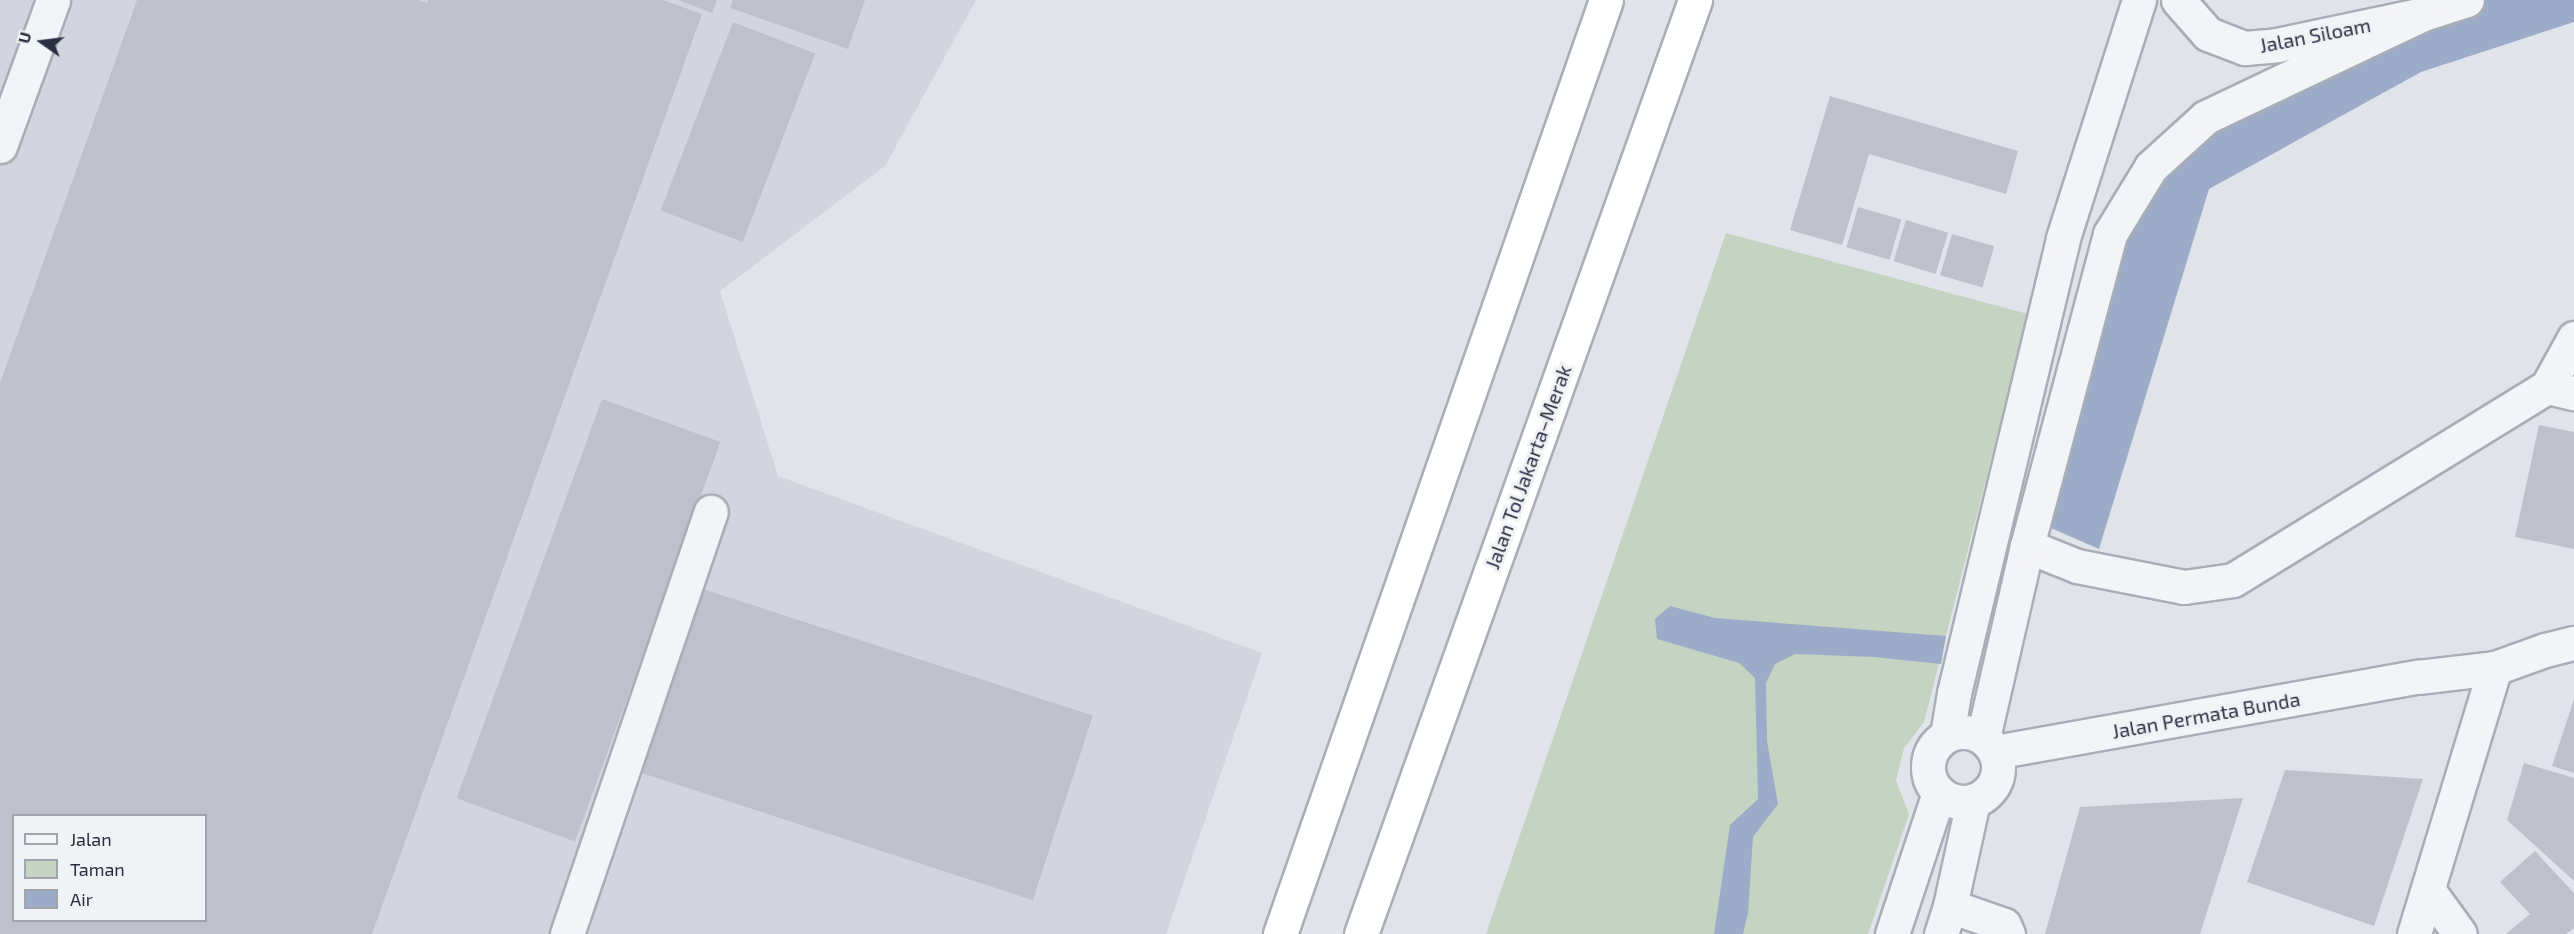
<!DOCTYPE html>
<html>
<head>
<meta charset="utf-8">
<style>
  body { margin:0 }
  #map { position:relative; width:2574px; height:934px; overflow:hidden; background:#e0e3e9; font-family:"Exo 2",sans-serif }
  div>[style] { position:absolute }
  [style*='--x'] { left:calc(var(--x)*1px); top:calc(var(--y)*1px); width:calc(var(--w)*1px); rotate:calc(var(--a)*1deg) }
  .built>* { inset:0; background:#d2d5de }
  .green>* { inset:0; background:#c4d3c2 }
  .water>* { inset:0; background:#9cacc8 }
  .building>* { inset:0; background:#bec1cc; transform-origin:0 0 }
  .roads { filter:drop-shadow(2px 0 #a9adb6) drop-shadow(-2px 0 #a9adb6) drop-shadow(0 2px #a9adb6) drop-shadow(0 -2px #a9adb6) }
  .minor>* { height:33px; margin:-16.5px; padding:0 16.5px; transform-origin:16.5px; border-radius:16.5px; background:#f3f4f7 }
  .minor>.ring { margin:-16.5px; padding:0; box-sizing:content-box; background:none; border:33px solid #f3f4f7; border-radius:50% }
  .highway>* { height:33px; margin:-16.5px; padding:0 16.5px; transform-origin:16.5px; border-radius:16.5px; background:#fff }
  span { translate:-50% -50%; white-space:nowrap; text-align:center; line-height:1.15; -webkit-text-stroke:6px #f0f2f6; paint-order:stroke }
  .street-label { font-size:20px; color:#292f40 }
  .legend { position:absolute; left:12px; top:814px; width:195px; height:108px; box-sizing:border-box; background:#f0f2f6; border:2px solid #a0a4ad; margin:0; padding:8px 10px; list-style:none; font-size:18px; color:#292f40 }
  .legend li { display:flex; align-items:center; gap:12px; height:30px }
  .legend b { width:30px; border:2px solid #a0a4ad }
  .north { position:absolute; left:12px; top:12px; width:60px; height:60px; -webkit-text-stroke:4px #f0f2f6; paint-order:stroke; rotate:284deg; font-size:16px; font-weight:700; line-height:24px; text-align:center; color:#292f40 }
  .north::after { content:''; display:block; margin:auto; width:21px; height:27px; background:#292f40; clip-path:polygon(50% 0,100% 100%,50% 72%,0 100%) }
</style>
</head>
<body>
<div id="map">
  <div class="built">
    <i style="clip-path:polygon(evenodd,0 0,976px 0,885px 166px,720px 291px,778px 476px,1262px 653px,1166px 934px,0 934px,0 0,14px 816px,206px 816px,206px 920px,14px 920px,14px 816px)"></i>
  </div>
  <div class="green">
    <i style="clip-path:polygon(1726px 233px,2028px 314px,1924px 722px,1904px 748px,1896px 781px,1909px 814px,1868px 934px,1486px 934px)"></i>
  </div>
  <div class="water">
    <i style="clip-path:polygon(2485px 0,2574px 0,2574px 22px,2421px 72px,2209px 189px,2099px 549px,2051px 528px,2128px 234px,2168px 171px,2210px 125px,2423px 22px)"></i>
    <i style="clip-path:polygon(1670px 606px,1715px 618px,1946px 636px,1941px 664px,1874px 657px,1795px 654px,1775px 664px,1766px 683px,1767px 741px,1778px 804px,1753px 837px,1748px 913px,1743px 934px,1714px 934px,1730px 825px,1758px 799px,1755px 678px,1739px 663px,1657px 639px,1655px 619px)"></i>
  </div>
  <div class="building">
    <i style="clip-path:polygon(evenodd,137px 0,418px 0,427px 3px,428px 0,663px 0,702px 14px,372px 934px,0 934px,0 383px,137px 0,14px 816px,206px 816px,206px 920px,14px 920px,14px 816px)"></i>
    <i style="clip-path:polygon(678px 0,717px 0,712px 13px)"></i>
    <i style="clip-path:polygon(733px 0,865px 0,848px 49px,730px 8px)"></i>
    <i style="left:733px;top:22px;width:88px;height:202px;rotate:21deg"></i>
    <i style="clip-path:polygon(1830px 96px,2018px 151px,2006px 194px,1869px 154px,1842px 245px,1790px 230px)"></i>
    <i style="left:1858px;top:207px;width:45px;height:42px;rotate:16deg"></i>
    <i style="left:1906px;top:220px;width:44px;height:43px;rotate:17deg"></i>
    <i style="left:1952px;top:234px;width:44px;height:43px;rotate:16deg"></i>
    <i style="left:602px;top:399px;width:126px;height:425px;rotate:20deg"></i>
    <i style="clip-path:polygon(2539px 425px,2574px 432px,2574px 549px,2515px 537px)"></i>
    <i style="left:700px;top:588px;width:413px;height:194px;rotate:18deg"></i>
    <i style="clip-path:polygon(2574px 699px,2574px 773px,2552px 766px)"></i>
    <i style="clip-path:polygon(2524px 763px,2574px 778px,2574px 881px,2507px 820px)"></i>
    <i style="clip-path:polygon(2285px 770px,2423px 779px,2374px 926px,2247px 882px)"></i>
    <i style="clip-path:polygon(2243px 798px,2200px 934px,2045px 934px,2080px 807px)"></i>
    <i style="clip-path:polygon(2535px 851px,2574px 893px,2574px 928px,2566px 934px,2506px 934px,2530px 914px,2500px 882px)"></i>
  </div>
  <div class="roads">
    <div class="minor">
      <i style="--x:2178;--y:0;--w:45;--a:48.6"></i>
      <i style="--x:2208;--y:34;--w:40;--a:21"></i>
      <i style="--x:2245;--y:48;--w:32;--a:-5"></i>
      <i style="--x:2277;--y:45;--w:149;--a:-12"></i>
      <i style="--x:2423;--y:14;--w:46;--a:-17.7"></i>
      <i style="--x:0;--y:146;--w:155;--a:-70"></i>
      <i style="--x:2547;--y:387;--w:56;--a:-61.1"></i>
      <i style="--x:2027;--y:546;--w:54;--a:21.8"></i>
      <i style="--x:2077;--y:566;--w:109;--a:11.1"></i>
      <i style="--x:2184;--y:587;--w:49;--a:-8.1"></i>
      <i style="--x:2233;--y:580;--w:369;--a:-31.6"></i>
      <i style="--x:2547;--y:387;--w:28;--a:13"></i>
      <i class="ring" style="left:1928px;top:732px;width:37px;height:37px"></i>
      <i style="--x:1947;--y:735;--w:43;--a:-80.5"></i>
      <i style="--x:1954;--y:693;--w:468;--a:-76.5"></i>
      <i style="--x:2063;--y:238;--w:250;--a:-72.3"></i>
      <i style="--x:1983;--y:738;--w:197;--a:-77.1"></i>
      <i style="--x:2027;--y:546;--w:323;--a:-75.1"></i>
      <i style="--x:2110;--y:234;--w:79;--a:-58.5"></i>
      <i style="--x:2151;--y:167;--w:74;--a:-42.3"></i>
      <i style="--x:2206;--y:117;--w:240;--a:-25.4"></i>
      <i style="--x:1995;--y:752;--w:430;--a:-10.1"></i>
      <i style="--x:2418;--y:677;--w:78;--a:-6.7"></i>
      <i style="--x:2428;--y:890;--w:54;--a:54"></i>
      <i style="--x:1950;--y:906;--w:57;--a:19.4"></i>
      <i style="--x:2004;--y:925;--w:10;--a:66"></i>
      <i style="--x:567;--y:934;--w:446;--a:-71.2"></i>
      <i style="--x:1892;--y:934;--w:149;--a:-71.6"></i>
      <i style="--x:1941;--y:934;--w:29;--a:-72"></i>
      <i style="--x:1950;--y:906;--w:107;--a:-77.6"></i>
      <i style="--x:2414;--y:934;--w:278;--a:-73.1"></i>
      <i style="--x:2495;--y:668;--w:53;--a:-19.8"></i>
      <i style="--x:2545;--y:650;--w:30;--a:-14"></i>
    </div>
    <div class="highway">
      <i style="--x:1280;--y:934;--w:989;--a:-70.76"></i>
      <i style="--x:1361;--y:934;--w:992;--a:-70.32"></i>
    </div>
  </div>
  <div class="street-label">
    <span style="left:2315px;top:35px;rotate:-11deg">Jalan Siloam</span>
    <span style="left:1528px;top:467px;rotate:-70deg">Jalan Tol Jakarta–Merak</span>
    <span style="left:2206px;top:715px;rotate:-10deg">Jalan Permata Bunda</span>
  </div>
  <ul class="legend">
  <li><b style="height:8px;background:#f3f4f7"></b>Jalan</li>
  <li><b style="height:16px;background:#c4d3c2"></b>Taman</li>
  <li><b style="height:16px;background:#9cacc8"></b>Air</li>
  </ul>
  <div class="north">U</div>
</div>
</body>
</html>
